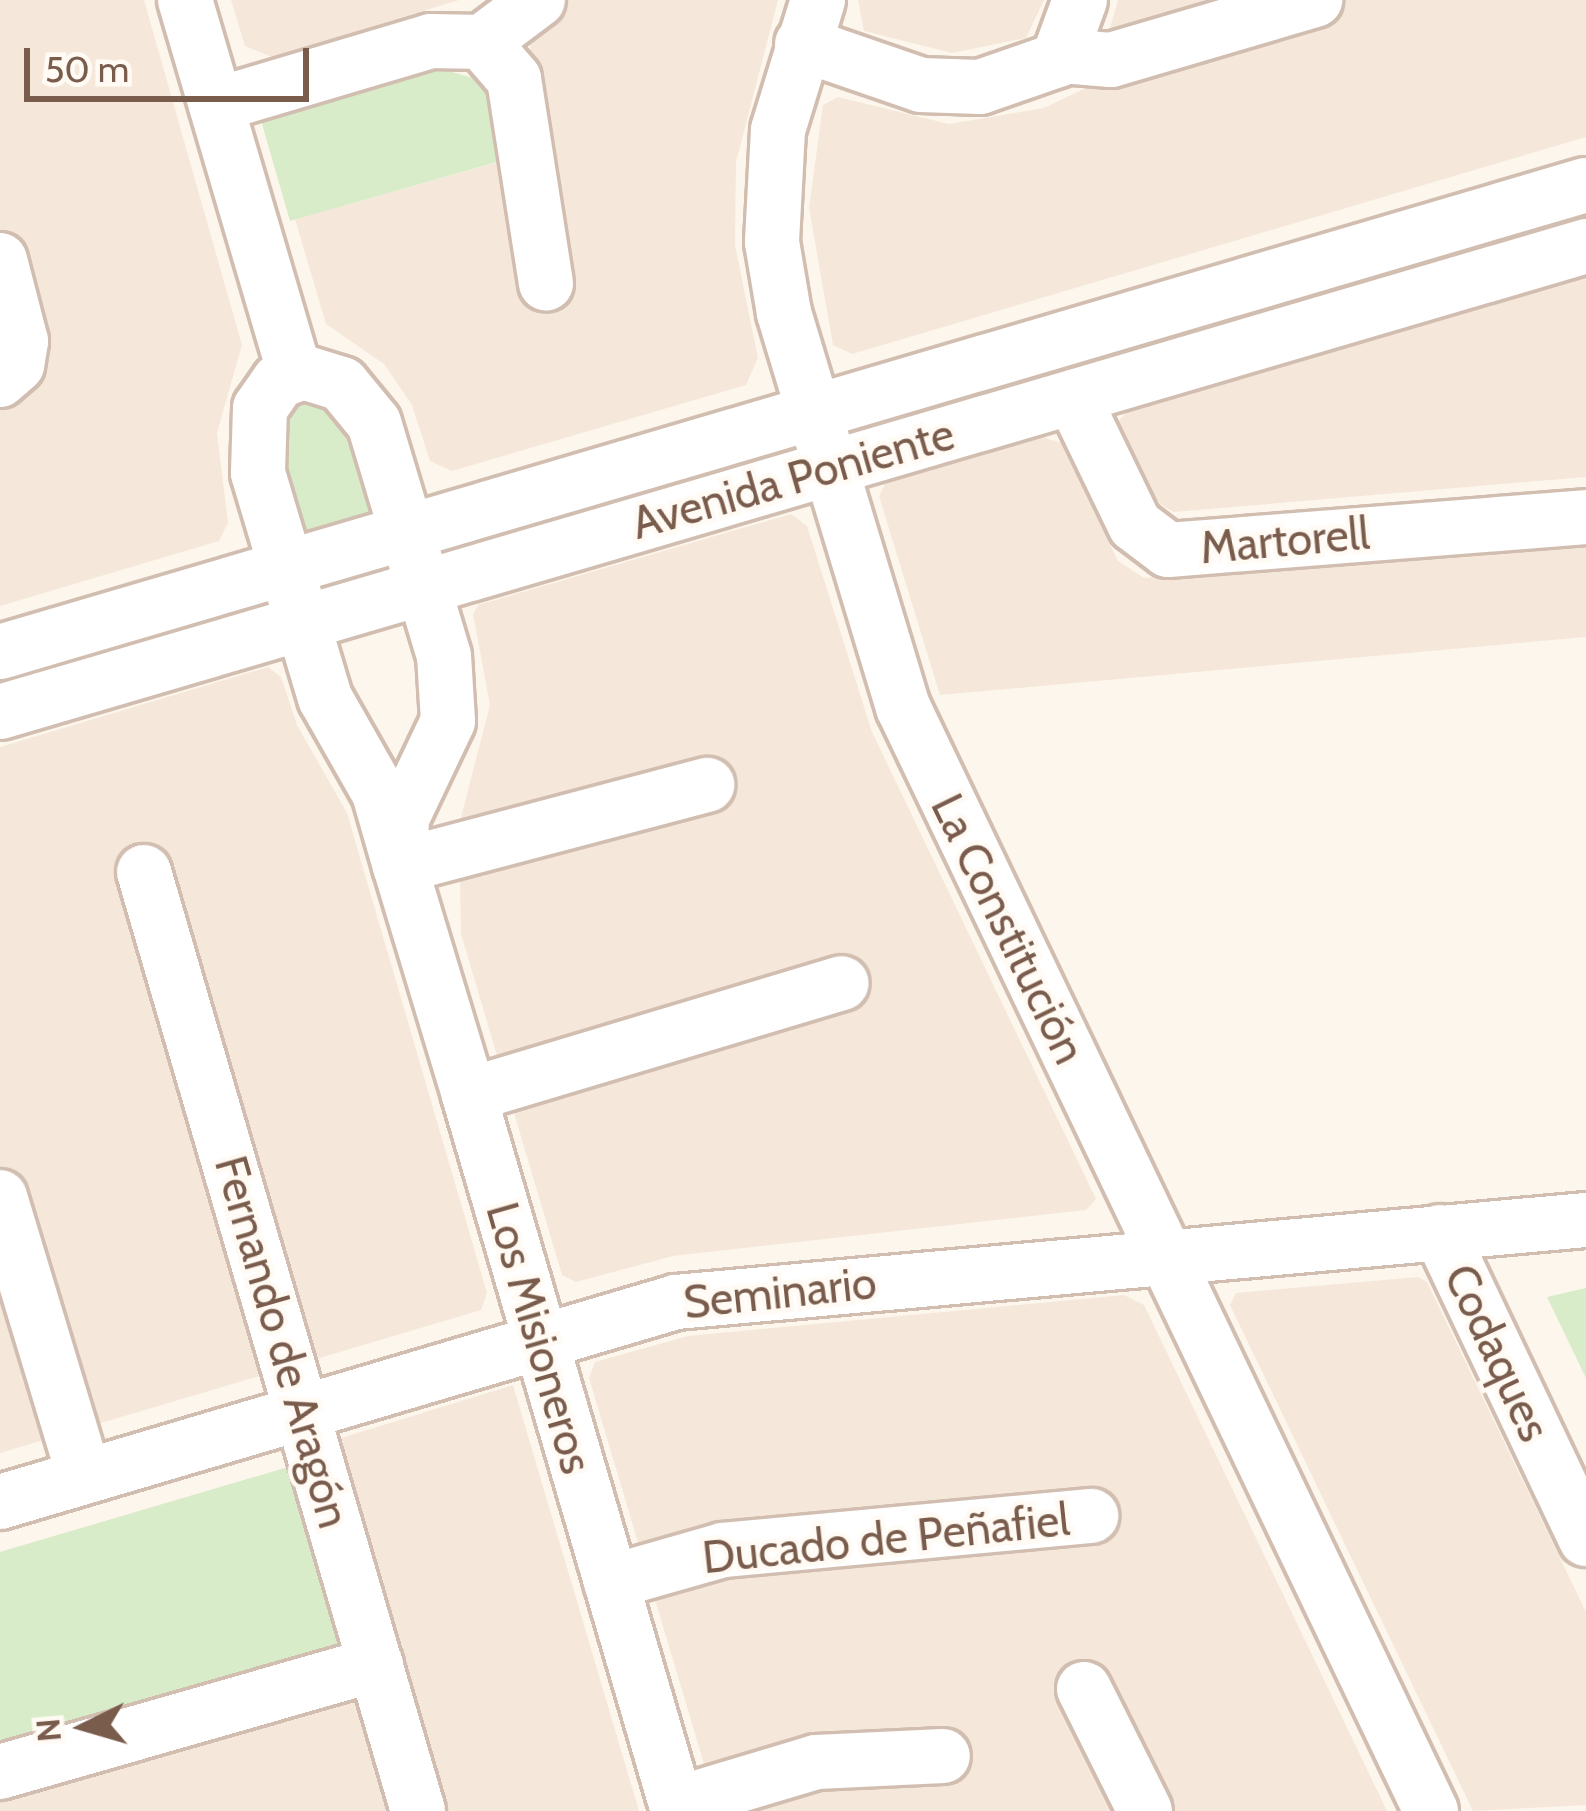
<!DOCTYPE html>
<html>
<head>
<meta charset="utf-8">
<style>
  body { margin:0 }
  #map { position:relative; width:1586px; height:1811px; overflow:hidden; background:#fdf6ec; font-family:Cabin,sans-serif }
  div>[style] { position:absolute }
  [style*='--x'] { left:calc(var(--x)*1px); top:calc(var(--y)*1px); width:calc(var(--w)*1px); rotate:calc(var(--a)*1deg) }
  .residential>* { inset:0; background:#f5e8da }
  .green>* { inset:0; background:#d8ecc9 }
  .roads { filter:drop-shadow(3px 0 #d1beb0) drop-shadow(-3px 0 #d1beb0) drop-shadow(0 3px #d1beb0) drop-shadow(0 -3px #d1beb0) }
  .minor>* { height:54px; margin:-27px; padding:0 27px; transform-origin:27px; border-radius:27px; background:#fff }
  span { translate:-50% -50%; white-space:nowrap; text-align:center; line-height:1.15; -webkit-text-stroke:9px #fffaf3; paint-order:stroke }
  .street-label { font-size:45px; color:#7a5c4d }
  .north { position:absolute; left:24px; top:1667px; width:120px; height:120px; -webkit-text-stroke:9px #fffaf3; paint-order:stroke; rotate:265deg; font-size:33px; font-weight:700; line-height:48px; text-align:center; color:#7a5c4d }
  .north::after { content:''; display:block; margin:auto; width:42px; height:54px; background:#7a5c4d; clip-path:polygon(50% 0,100% 100%,50% 72%,0 100%) }
  .scale { position:absolute; left:24px; top:48px; width:285px; height:54px; box-sizing:border-box; border:6px solid #7a5c4d; border-top:0; padding-left:15px; font-size:36px; line-height:42px; white-space:nowrap; color:#7a5c4d; -webkit-text-stroke:9px #fffaf3; paint-order:stroke }
</style>
</head>
<body>
<div id="map">
  <div class="residential">
    <i style="clip-path:polygon(0 0,144px 0,242px 345px,217px 433px,228px 523px,219px 541px,0 606px)"></i>
    <i style="clip-path:polygon(231px 0,459px 0,272px 57px,245px 46px)"></i>
    <i style="clip-path:polygon(507px 0,778px 0,736px 162px,735px 245px,758px 358px,746px 385px,452px 471px,430px 461px,412px 405px,384px 364px,326px 324px,295px 219px,523px 155px,531px 36px)"></i>
    <i style="clip-path:polygon(858px 0,1044px 0,1026px 38px,952px 53px,864px 31px)"></i>
    <i style="clip-path:polygon(1118px 0,1586px 0,1586px 137px,852px 354px,833px 345px,809px 208px,823px 105px,838px 97px,949px 124px,1044px 108px,1094px 84px)"></i>
    <i style="clip-path:polygon(1586px 276px,1586px 477px,1174px 512px,1160px 504px,1112px 428px,1129px 410px)"></i>
    <i style="clip-path:polygon(1039px 436px,1061px 443px,1118px 561px,1144px 578px,1586px 540px,1586px 637px,940px 695px,879px 496px,886px 482px)"></i>
    <i style="clip-path:polygon(791px 514px,807px 526px,872px 732px,1096px 1199px,1086px 1210px,673px 1256px,576px 1282px,562px 1275px,461px 934px,459px 825px,490px 705px,473px 614px,478px 605px)"></i>
    <i style="clip-path:polygon(268px 667px,281px 677px,297px 725px,347px 813px,487px 1293px,481px 1310px,0 1453px,0 747px)"></i>
    <i style="clip-path:polygon(1418px 1277px,1427px 1282px,1586px 1612px,1586px 1805px,1473px 1811px,1230px 1305px,1236px 1293px)"></i>
    <i style="clip-path:polygon(1124px 1295px,1144px 1305px,1387px 1811px,718px 1811px,589px 1378px,595px 1362px,688px 1336px)"></i>
    <i style="clip-path:polygon(513px 1385px,639px 1811px,0 1811px,0 1552px,292px 1466px,312px 1447px)"></i>
  </div>
  <div class="green">
    <i style="clip-path:polygon(431px 66px,487px 82px,514px 157px,290px 221px,260px 117px)"></i>
    <i style="clip-path:polygon(319px 378px,396px 518px,289px 550px,271px 400px)"></i>
    <i style="clip-path:polygon(1586px 1288px,1586px 1378px,1547px 1297px)"></i>
    <i style="clip-path:polygon(292px 1466px,349px 1660px,0 1760px,0 1552px)"></i>
  </div>
  <div class="roads">
    <div class="minor">
      <i style="--x:185;--y:0;--w:389;--a:73.6"></i>
      <i style="--x:818;--y:0;--w:136;--a:107.1"></i>
      <i style="--x:778;--y:130;--w:112;--a:93.1"></i>
      <i style="--x:772;--y:242;--w:72;--a:80.4"></i>
      <i style="--x:784;--y:313;--w:412;--a:73.2"></i>
      <i style="--x:903;--y:707;--w:1224;--a:64.44"></i>
      <i style="--x:482;--y:42;--w:49;--a:49.1"></i>
      <i style="--x:514;--y:79;--w:207;--a:81.1"></i>
      <i style="--x:802;--y:44;--w:126;--a:19"></i>
      <i style="--x:921;--y:85;--w:59;--a:1.9"></i>
      <i style="--x:980;--y:87;--w:83;--a:-19.1"></i>
      <i style="--x:1058;--y:60;--w:64;--a:-69.9"></i>
      <i style="--x:1062;--y:56;--w:49;--a:4.7"></i>
      <i style="--x:1111;--y:60;--w:213;--a:-16.4"></i>
      <i style="--x:216;--y:105;--w:224;--a:-16.6"></i>
      <i style="--x:431;--y:41;--w:51;--a:1.1"></i>
      <i style="--x:482;--y:42;--w:70;--a:-36.9"></i>
      <i style="--x:0;--y:260;--w:84;--a:75.5"></i>
      <i style="--x:21;--y:341;--w:24;--a:99"></i>
      <i style="--x:17;--y:365;--w:23;--a:139"></i>
      <i style="--x:1073;--y:397;--w:142;--a:64.2"></i>
      <i style="--x:1135;--y:525;--w:41;--a:37.1"></i>
      <i style="--x:1168;--y:550;--w:419;--a:-4.5"></i>
      <i style="--x:0;--y:652;--w:1653;--a:-16.41"></i>
      <i style="--x:0;--y:712;--w:1653;--a:-16.37"></i>
      <i style="--x:400;--y:866;--w:48;--a:-87.6"></i>
      <i style="--x:402;--y:818;--w:107;--a:-64.6"></i>
      <i style="--x:448;--y:721;--w:65;--a:-93.5"></i>
      <i style="--x:444;--y:656;--w:243;--a:-106.7"></i>
      <i style="--x:374;--y:423;--w:50;--a:-129.4"></i>
      <i style="--x:342;--y:384;--w:41;--a:-162.9"></i>
      <i style="--x:303;--y:372;--w:26;--a:159"></i>
      <i style="--x:279;--y:381;--w:33;--a:125"></i>
      <i style="--x:260;--y:408;--w:65;--a:91.8"></i>
      <i style="--x:258;--y:473;--w:235;--a:73.4"></i>
      <i style="--x:325;--y:698;--w:109;--a:60.4"></i>
      <i style="--x:379;--y:793;--w:76;--a:74"></i>
      <i style="--x:400;--y:866;--w:239;--a:73.2"></i>
      <i style="--x:469;--y:1095;--w:746;--a:73.73"></i>
      <i style="--x:400;--y:866;--w:318;--a:-14.8"></i>
      <i style="--x:144;--y:872;--w:978;--a:73.73"></i>
      <i style="--x:469;--y:1095;--w:389;--a:-16.7"></i>
      <i style="--x:0;--y:1197;--w:291;--a:73.2"></i>
      <i style="--x:1440;--y:1232;--w:340;--a:64.6"></i>
      <i style="--x:0;--y:1502;--w:705;--a:-16.48"></i>
      <i style="--x:676;--y:1302;--w:914;--a:-5.15"></i>
      <i style="--x:611;--y:1582;--w:116;--a:-15.9"></i>
      <i style="--x:723;--y:1550;--w:370;--a:-5.3"></i>
      <i style="--x:1084;--y:1689;--w:136;--a:63.4"></i>
      <i style="--x:0;--y:1772;--w:391;--a:-16"></i>
      <i style="--x:676;--y:1804;--w:146;--a:-16.7"></i>
      <i style="--x:816;--y:1762;--w:127;--a:-2.7"></i>
    </div>
  </div>
  <div class="street-label">
    <span style="left:793px;top:479px;rotate:-16deg">Avenida Poniente</span>
    <span style="left:1285px;top:541px;rotate:-5deg">Martorell</span>
    <span style="left:1008px;top:929px;rotate:64deg">La Constitución</span>
    <span style="left:780px;top:1293px;rotate:-6deg">Seminario</span>
    <span style="left:539px;top:1338px;rotate:74deg">Los Misioneros</span>
    <span style="left:282px;top:1342px;rotate:74deg">Fernando de Aragón</span>
    <span style="left:1497px;top:1353px;rotate:65deg">Codaques</span>
    <span style="left:886px;top:1539px;rotate:-6deg">Ducado de Peñafiel</span>
  </div>
  <div class="north">N</div>
  <div class="scale">50 m</div>
</div>
</body>
</html>
